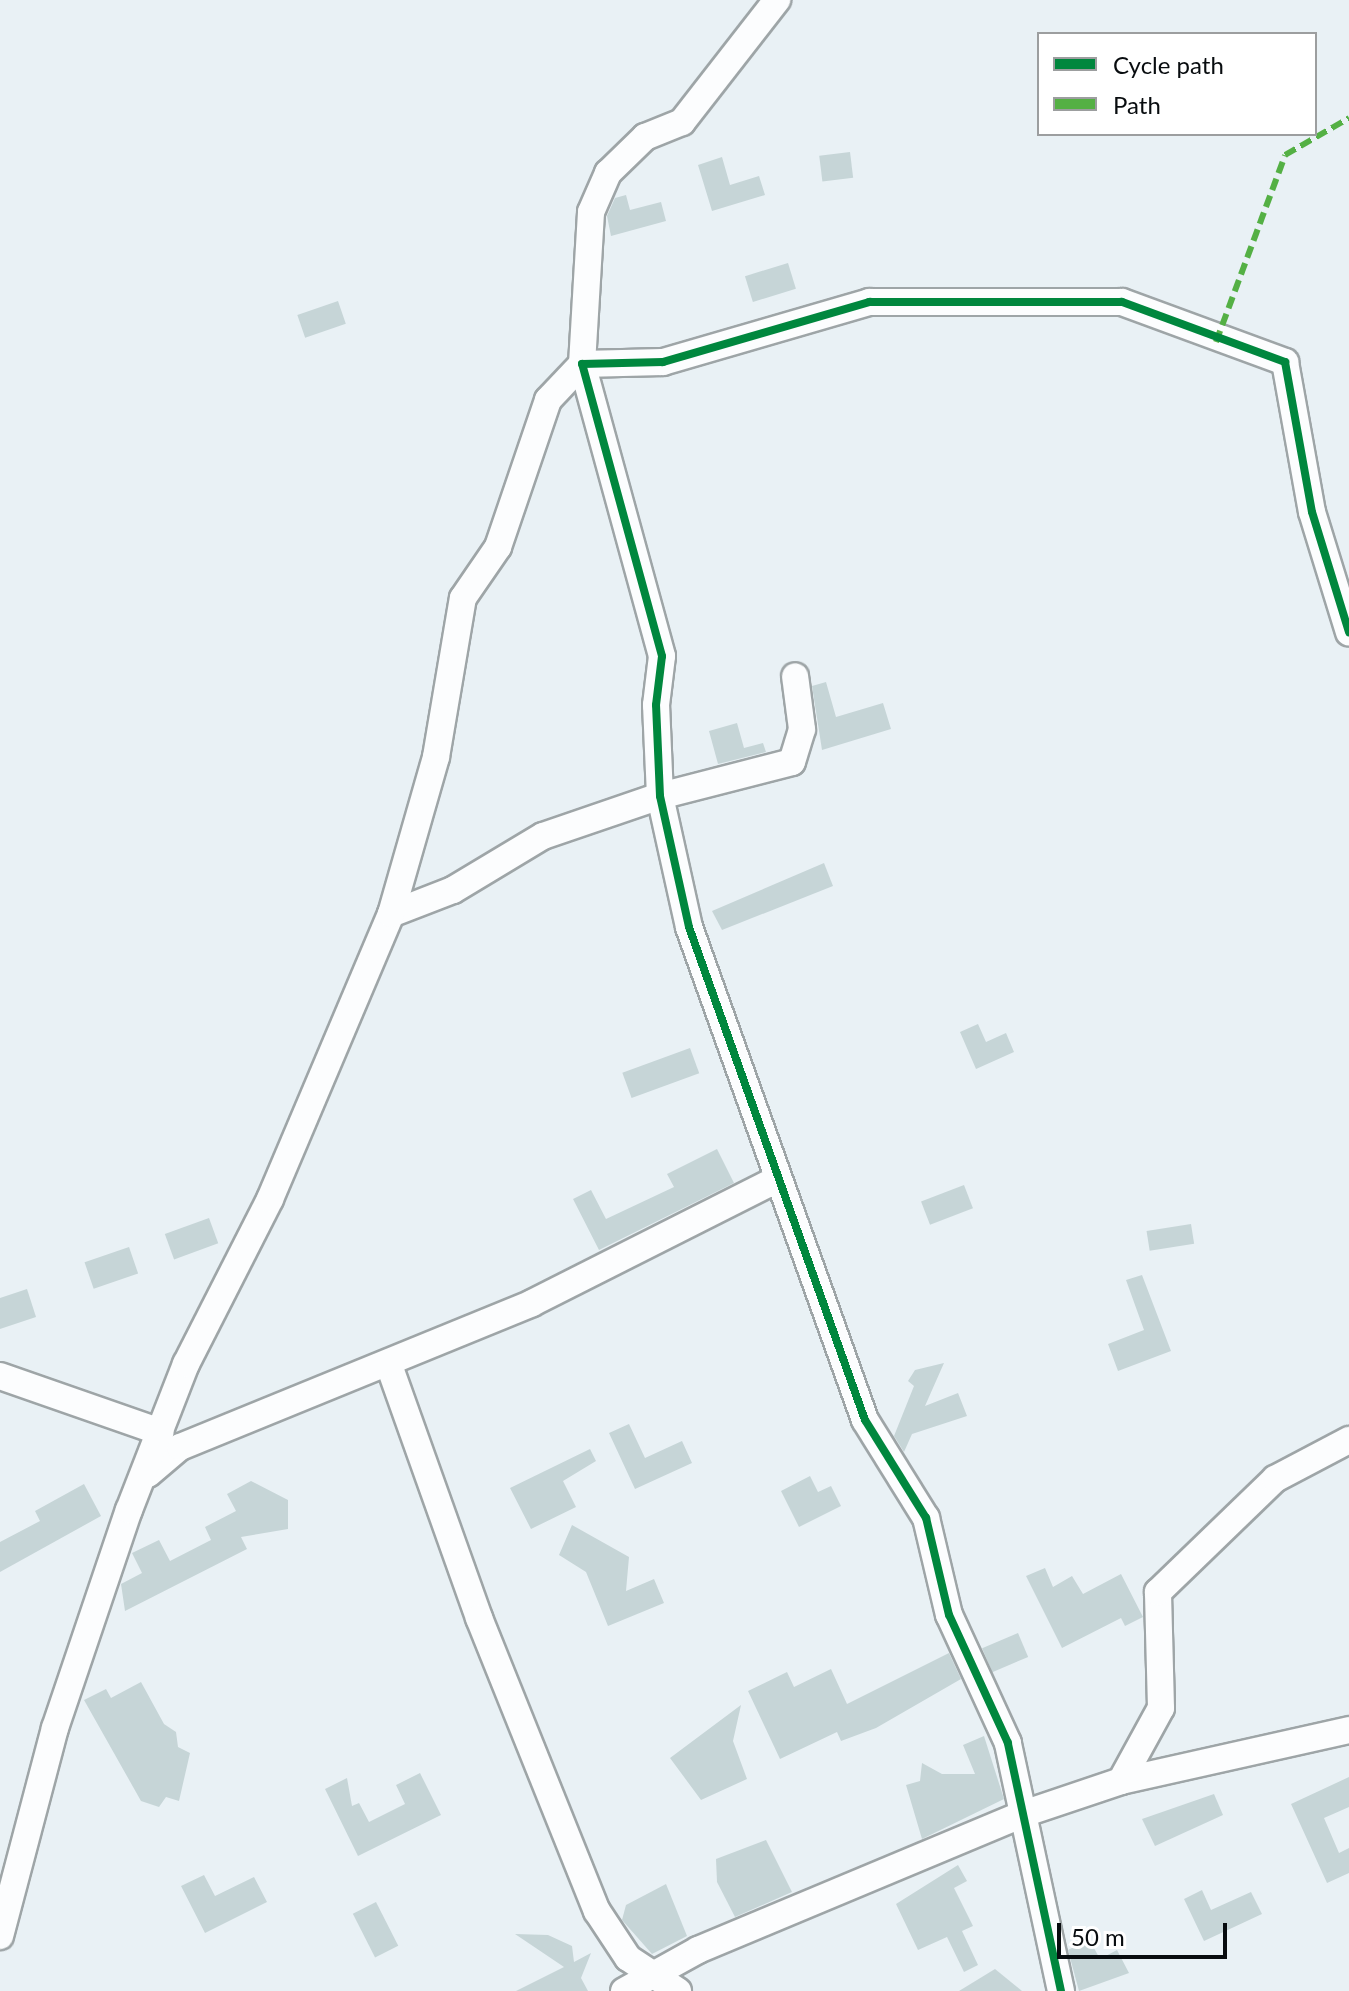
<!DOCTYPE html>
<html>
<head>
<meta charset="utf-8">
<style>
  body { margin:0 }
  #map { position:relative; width:1349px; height:1991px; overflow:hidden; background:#e9f1f5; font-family:Lato,sans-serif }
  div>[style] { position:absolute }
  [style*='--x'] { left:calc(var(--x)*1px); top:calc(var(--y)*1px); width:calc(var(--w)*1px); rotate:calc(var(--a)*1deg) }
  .building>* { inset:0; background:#c6d5d7; transform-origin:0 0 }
  .roads { filter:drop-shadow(2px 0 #9ea5a7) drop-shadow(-2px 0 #9ea5a7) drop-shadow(0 2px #9ea5a7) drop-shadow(0 -2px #9ea5a7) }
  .minor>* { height:26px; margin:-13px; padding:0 13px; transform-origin:13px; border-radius:13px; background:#fcfdfe }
  .quiet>* { height:6px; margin-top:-3px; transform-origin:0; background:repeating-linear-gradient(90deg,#54b044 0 12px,transparent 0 18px) }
  .cycleway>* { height:8px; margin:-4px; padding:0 4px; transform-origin:4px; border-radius:4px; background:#00873e }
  span { translate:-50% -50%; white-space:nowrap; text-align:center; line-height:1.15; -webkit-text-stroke:8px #fff; paint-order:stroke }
  .legend { position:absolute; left:1037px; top:32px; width:280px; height:104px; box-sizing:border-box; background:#fff; border:2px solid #9c9e9f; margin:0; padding:10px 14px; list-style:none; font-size:24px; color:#080c0f }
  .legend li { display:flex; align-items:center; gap:16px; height:40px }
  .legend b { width:40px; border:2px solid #9c9e9f }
  .scale { position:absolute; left:1057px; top:1923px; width:170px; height:36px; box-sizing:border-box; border:4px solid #080c0f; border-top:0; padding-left:10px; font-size:24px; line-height:28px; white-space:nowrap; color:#080c0f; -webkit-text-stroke:6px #fff; paint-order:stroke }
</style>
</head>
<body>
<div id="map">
  <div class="building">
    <i style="left:850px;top:152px;width:26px;height:31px;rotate:83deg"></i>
    <i style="clip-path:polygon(722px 157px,730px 185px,759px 176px,765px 195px,712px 211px,698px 165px)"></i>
    <i style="clip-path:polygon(626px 195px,630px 210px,661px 202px,666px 221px,611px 236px,607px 216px,615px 198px)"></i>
    <i style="left:788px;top:263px;width:27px;height:45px;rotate:73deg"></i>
    <i style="left:338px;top:301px;width:24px;height:43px;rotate:71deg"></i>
    <i style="clip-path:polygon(826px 682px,836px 717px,883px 703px,891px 729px,822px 750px,812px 686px)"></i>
    <i style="clip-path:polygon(737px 723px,744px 748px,763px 743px,766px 752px,718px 764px,709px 731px)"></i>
    <i style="clip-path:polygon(824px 863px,833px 886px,722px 930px,712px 911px)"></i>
    <i style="clip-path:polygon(978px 1024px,986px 1042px,1006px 1033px,1014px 1052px,976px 1069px,960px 1032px)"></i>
    <i style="left:690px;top:1048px;width:27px;height:72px;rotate:70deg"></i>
    <i style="clip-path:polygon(717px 1149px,734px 1183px,599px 1250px,573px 1199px,591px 1190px,606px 1219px,674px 1187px,667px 1174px)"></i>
    <i style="left:964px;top:1185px;width:25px;height:46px;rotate:69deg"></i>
    <i style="left:209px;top:1218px;width:27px;height:47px;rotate:70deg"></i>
    <i style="left:1191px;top:1224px;width:20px;height:45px;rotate:81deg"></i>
    <i style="left:129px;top:1247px;width:28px;height:47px;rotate:71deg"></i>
    <i style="clip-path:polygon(1142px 1275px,1171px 1351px,1118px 1371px,1108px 1344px,1144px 1330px,1126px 1280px)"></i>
    <i style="clip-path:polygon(27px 1289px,36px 1317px,0 1329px,0 1298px)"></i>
    <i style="clip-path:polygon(944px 1363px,925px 1406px,958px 1393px,967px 1416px,912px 1434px,904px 1452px,894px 1436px,914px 1386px,908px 1381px,915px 1370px)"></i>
    <i style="clip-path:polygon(629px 1424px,645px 1458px,682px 1441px,692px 1463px,635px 1489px,609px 1433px)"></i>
    <i style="clip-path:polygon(590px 1449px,596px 1461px,563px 1481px,576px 1507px,531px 1529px,510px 1488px)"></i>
    <i style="clip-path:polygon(810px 1476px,818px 1492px,831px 1486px,841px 1506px,799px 1527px,781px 1491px)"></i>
    <i style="clip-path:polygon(251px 1481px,288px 1500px,288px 1529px,241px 1537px,247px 1549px,125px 1611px,121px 1584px,142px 1573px,132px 1553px,159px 1540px,170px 1561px,211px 1540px,205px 1527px,236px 1511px,227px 1494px)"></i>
    <i style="clip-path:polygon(84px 1484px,101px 1516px,0 1572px,0 1542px,40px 1521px,35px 1511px)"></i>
    <i style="clip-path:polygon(572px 1525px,629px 1557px,626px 1591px,654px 1579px,664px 1603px,608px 1626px,586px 1572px,559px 1555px)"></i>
    <i style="clip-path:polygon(1045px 1568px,1053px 1587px,1072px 1576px,1083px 1594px,1121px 1574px,1143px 1617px,1125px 1626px,1121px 1618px,1062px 1648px,1026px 1576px)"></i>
    <i style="left:1018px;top:1633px;width:26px;height:39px;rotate:67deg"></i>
    <i style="clip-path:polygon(949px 1653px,961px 1679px,876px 1728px,841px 1741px,837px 1732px,780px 1759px,748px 1691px,787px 1672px,794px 1687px,831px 1669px,847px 1704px)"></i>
    <i style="clip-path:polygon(141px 1682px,164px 1724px,176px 1732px,178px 1747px,190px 1753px,179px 1801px,166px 1797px,159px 1807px,141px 1801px,84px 1700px,106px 1689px,111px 1698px)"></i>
    <i style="clip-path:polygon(741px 1705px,733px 1741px,747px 1779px,701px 1800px,670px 1758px)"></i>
    <i style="clip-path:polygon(984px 1736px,1004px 1799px,922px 1839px,906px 1785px,920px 1781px,922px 1763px,942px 1774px,975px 1774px,963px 1745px)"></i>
    <i style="clip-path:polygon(420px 1773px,441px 1815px,358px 1856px,325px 1789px,347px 1778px,352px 1806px,359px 1803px,369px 1822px,405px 1804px,396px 1785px)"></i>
    <i style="clip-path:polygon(1349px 1777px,1349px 1807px,1324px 1818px,1339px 1853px,1349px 1848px,1349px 1873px,1327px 1883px,1291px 1804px)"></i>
    <i style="clip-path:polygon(1214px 1794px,1223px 1815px,1155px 1846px,1142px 1819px)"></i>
    <i style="clip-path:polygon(766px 1840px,792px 1892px,735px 1917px,717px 1882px,716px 1859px)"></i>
    <i style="clip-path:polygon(958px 1865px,967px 1881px,954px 1888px,973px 1926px,962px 1931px,978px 1965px,964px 1972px,947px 1937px,918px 1950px,896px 1904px)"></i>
    <i style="clip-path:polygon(204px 1875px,215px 1896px,254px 1877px,267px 1902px,205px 1933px,181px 1886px)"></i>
    <i style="clip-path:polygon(666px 1884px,687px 1936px,652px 1954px,622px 1920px,626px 1905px)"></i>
    <i style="clip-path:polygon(1202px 1890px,1211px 1910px,1251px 1892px,1262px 1914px,1204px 1941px,1184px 1899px)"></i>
    <i style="left:376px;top:1902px;width:49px;height:26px;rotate:63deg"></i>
    <i style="clip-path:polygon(515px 1934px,548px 1935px,572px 1946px,574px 1962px,591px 1953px,581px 1978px,588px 1991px,516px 1991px,564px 1967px)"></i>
    <i style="clip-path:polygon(1089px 1939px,1100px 1959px,1117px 1950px,1129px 1973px,1079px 1991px,1068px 1950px)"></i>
    <i style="clip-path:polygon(995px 1969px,1022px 1991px,959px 1991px)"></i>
  </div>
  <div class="roads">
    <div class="minor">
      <i style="--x:391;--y:914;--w:66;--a:-21.2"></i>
      <i style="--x:453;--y:890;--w:105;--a:-31"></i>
      <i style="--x:543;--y:836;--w:124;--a:-18.9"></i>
      <i style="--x:660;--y:796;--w:136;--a:-14.4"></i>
      <i style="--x:792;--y:762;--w:34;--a:-73"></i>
      <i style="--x:802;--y:729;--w:53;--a:-97.5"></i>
      <i style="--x:389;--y:1365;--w:269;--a:70.4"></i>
      <i style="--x:479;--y:1618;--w:316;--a:68.1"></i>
      <i style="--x:597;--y:1911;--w:56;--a:56.6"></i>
      <i style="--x:628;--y:1958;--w:60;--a:33.4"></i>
      <i style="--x:0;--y:1376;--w:170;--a:19.2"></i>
      <i style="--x:148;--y:1474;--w:42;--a:-40.2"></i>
      <i style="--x:180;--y:1447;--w:380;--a:-22.2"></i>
      <i style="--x:532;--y:1303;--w:273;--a:-26.8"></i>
      <i style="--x:1121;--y:1781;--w:83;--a:-61.3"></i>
      <i style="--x:1161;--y:1708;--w:116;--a:-91.5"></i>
      <i style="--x:1158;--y:1592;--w:163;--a:-44"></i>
      <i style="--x:1275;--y:1479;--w:84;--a:-27.8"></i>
      <i style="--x:0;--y:1936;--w:215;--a:-75.2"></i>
      <i style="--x:55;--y:1728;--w:230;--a:-71.3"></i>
      <i style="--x:129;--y:1510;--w:157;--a:-68.7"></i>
      <i style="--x:186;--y:1364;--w:185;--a:-63"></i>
      <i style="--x:270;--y:1199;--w:310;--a:-67"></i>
      <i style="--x:391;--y:914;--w:163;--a:-74"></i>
      <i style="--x:436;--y:757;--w:161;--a:-80.4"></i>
      <i style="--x:463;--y:598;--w:62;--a:-55.5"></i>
      <i style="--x:498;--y:547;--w:155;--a:-71.2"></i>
      <i style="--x:548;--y:400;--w:50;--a:-46.6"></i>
      <i style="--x:582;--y:364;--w:152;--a:-86.6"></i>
      <i style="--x:591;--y:212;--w:43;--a:-66.4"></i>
      <i style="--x:608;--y:173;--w:52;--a:-44.2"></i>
      <i style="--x:645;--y:137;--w:40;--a:-22"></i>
      <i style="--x:682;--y:122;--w:155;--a:-52.1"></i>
      <i style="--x:624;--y:1991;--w:85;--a:-29"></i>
      <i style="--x:698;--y:1950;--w:355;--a:-22.7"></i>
      <i style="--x:1026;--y:1813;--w:100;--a:-18.6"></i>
      <i style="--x:1121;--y:1781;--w:234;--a:-12.6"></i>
      <i style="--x:1061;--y:1991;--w:254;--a:-102.1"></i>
      <i style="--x:1008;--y:1743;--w:141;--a:-114.7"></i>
      <i style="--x:949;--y:1615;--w:100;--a:-103.3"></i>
      <i style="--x:926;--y:1518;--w:115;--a:-121.9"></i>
      <i style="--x:865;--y:1420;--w:523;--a:-109.65"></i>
      <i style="--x:689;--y:927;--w:134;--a:-102.5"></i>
      <i style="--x:660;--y:796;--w:91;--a:-92.5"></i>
      <i style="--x:656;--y:705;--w:49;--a:-83"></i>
      <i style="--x:662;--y:656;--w:303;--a:-105.3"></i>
      <i style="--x:582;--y:364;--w:81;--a:-1.4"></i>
      <i style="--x:663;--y:362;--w:215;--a:-16.2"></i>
      <i style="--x:869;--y:302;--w:253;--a:0"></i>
      <i style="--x:1122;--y:302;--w:174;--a:20.2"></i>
      <i style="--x:1285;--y:362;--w:152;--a:79.8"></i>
      <i style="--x:1312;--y:512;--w:126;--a:72.9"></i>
    </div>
  </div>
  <div class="quiet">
    <i style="--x:1216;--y:342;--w:199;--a:-69.7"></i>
    <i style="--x:1285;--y:155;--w:74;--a:-30"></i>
  </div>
  <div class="cycleway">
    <i style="--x:1061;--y:1991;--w:254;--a:-102.1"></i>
    <i style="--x:1008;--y:1743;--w:141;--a:-114.7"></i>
    <i style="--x:949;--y:1615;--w:100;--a:-103.3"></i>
    <i style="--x:926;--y:1518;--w:115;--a:-121.9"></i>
    <i style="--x:865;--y:1420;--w:523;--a:-109.65"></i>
    <i style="--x:689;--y:927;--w:134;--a:-102.5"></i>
    <i style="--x:660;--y:796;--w:91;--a:-92.5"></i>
    <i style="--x:656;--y:705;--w:49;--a:-83"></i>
    <i style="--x:662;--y:656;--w:303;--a:-105.3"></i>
    <i style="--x:582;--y:364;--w:81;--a:-1.4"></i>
    <i style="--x:663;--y:362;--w:215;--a:-16.2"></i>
    <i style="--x:869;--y:302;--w:253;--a:0"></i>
    <i style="--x:1122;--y:302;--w:174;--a:20.2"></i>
    <i style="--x:1285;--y:362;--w:152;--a:79.8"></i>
    <i style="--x:1312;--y:512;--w:126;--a:72.9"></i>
  </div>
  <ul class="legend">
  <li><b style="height:10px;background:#00873e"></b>Cycle path</li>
  <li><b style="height:10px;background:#54b044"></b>Path</li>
  </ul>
  <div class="scale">50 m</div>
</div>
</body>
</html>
